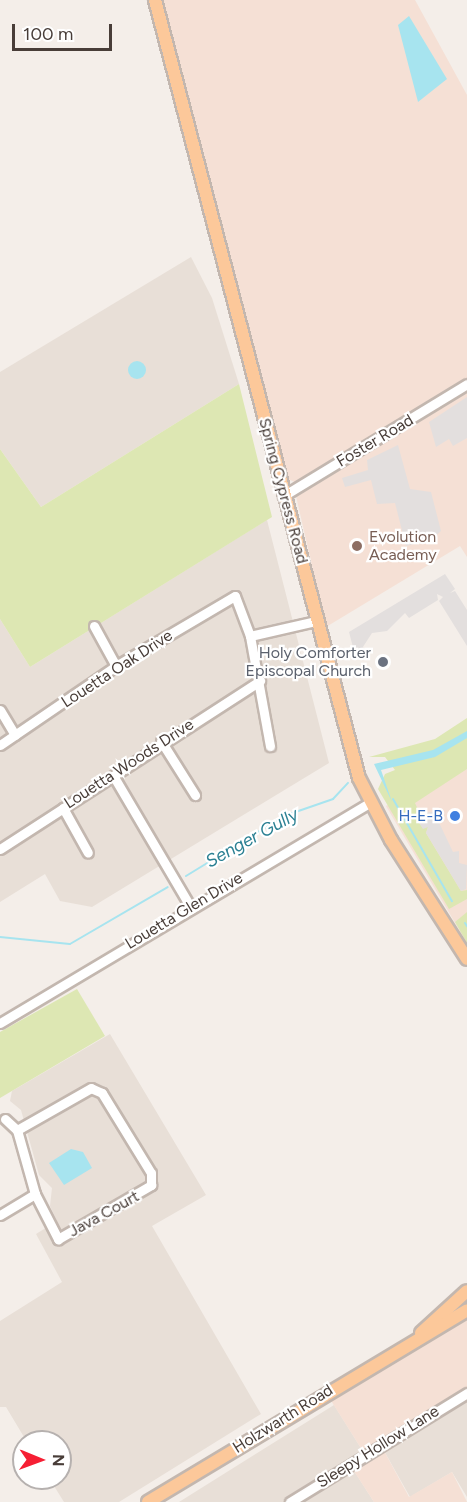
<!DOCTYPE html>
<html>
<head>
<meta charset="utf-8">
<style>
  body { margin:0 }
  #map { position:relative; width:467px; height:1502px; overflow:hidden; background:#f4eee9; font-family:Figtree,sans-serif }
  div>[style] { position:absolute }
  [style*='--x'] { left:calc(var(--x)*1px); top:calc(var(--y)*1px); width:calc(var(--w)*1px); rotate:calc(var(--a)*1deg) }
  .residential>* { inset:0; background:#e8dfd7 }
  .commercial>* { inset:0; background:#f5e0d5 }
  .green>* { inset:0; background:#dde7b3 }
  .parking>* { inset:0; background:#e3dfde }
  .water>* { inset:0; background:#a7e4ef }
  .round { border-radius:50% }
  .stream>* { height:2px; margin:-1px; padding:0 1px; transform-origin:1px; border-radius:1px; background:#a7e4ef }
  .roads { filter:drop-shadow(2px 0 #c3b7af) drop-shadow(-2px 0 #c3b7af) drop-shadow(0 2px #c3b7af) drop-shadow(0 -2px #c3b7af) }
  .minor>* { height:9px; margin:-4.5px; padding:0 4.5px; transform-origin:4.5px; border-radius:4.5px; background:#fff }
  .major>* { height:12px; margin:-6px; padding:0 6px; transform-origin:6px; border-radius:6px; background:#fcc89a }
  .dots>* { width:16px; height:16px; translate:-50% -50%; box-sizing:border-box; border:3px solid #fff; border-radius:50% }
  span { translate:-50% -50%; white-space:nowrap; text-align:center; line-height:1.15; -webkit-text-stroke:4.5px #fff; paint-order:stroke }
  .street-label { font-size:16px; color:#483d38 }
  .education-label { font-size:16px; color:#785e54 }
  .left { translate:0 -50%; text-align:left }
  .worship-label { font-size:16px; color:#5b616d }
  .right { translate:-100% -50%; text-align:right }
  .shop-label { font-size:16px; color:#366cbe }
  .water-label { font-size:18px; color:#2b8093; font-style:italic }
  .north { position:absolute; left:12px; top:1430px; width:60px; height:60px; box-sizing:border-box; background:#fff; border:2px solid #b6b1af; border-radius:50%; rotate:91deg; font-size:16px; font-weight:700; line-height:24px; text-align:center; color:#483d38 }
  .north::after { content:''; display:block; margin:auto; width:21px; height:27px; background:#f61f34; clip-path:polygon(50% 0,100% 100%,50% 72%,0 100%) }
  .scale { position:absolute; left:12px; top:24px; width:100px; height:27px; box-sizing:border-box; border:3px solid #483d38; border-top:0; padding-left:8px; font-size:18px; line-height:21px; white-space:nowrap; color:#483d38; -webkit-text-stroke:4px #fff; paint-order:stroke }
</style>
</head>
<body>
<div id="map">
  <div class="residential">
    <i style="clip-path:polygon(191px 257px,212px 298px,239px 384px,41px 507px,0 449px,0 372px)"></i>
    <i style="clip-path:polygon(267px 520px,329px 763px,92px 907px,60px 901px,45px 874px,0 902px,0 619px,30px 667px)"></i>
    <i style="clip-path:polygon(110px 1034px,206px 1195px,152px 1226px,261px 1414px,119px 1502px,64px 1502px,49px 1478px,60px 1478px,60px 1442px,27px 1442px,6px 1407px,0 1407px,0 1321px,62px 1282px,36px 1234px,57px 1221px,50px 1206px,52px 1188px,39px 1175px,21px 1110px,10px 1101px,12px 1091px)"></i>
    <i style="clip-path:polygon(467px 1397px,467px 1497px,452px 1472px,410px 1497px,383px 1449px)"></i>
    <i style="clip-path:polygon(334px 1405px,364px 1453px,349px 1463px,374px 1502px,179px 1502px)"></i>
  </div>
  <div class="commercial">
    <i style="clip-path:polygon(163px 0,415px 0,467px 95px,467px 380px,297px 483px,288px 479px)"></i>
    <i style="clip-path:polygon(467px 388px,467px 557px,460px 546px,326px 627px,296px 496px)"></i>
    <i style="clip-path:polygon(467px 755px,467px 943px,386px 806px)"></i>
    <i style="clip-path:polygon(467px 1313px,467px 1390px,364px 1453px,330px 1399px)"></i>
    <i style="clip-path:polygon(383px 1449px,409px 1497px,452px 1472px,467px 1502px,374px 1502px,352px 1468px)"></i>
  </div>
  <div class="green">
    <i style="clip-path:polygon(239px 384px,272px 517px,30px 667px,0 619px,0 449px,41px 507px)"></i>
    <i style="clip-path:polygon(467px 718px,467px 769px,415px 803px,421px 816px,418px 819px,428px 827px,426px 833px,461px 891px,467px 890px,467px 899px,449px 909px,378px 789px,385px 774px,395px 770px,385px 757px,369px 757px,435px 739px)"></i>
    <i style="clip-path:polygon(467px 912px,467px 943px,455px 922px)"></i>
    <i style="clip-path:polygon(77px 989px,105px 1036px,0 1098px,0 1032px)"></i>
  </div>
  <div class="parking">
    <i style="clip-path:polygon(467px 397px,467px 438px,453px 446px,449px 439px,436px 447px,429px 422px)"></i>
    <i style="clip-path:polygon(398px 445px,410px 489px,431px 492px,441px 531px,432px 539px,406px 546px,395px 503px,377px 504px,371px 480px,345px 487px,342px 478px,368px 470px,367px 460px)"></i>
    <i style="clip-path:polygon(445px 574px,455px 589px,450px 593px,455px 591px,467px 610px,467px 646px,439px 601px,443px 597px,437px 594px,438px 600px,409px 618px,405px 613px,387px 631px,372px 633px,359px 653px,354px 651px,349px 632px)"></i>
    <i style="clip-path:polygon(428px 812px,434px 812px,453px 852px,459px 851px,459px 863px,467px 865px,466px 889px,461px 891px,426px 833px,428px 827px,423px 829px,417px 820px)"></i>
  </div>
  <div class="water">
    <i style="clip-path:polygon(409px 16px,447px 79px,418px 102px,398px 25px)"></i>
    <i class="round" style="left:128px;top:361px;width:18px;height:18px"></i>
    <i style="clip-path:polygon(467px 731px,467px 738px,435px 757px,381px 770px,392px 802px,374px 764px,433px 750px)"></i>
    <i style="clip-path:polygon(71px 1149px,83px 1152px,92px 1168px,64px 1185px,49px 1163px)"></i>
  </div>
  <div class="stream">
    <i style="--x:393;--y:799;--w:118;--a:60"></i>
    <i style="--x:186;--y:876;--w:115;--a:-31.5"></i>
    <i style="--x:284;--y:816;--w:52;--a:-19.1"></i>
    <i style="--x:333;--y:799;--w:22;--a:-47"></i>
    <i style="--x:465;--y:923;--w:4;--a:56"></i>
    <i style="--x:0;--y:937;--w:70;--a:5.7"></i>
    <i style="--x:70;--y:944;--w:113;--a:-30.2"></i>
  </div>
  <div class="roads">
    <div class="minor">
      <i style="--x:283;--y:496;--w:215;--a:-31.3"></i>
      <i style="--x:94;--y:626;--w:46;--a:61.2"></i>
      <i style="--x:250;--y:636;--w:68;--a:-12.8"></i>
      <i style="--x:0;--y:710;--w:29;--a:59"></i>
      <i style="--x:161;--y:741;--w:64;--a:57.8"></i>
      <i style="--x:0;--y:745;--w:140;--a:-34.3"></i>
      <i style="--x:116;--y:666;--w:138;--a:-30.5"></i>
      <i style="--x:235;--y:596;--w:43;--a:69.4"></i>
      <i style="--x:250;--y:636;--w:112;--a:79.7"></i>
      <i style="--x:114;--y:777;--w:150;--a:59.5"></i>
      <i style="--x:63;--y:808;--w:51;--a:60.9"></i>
      <i style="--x:0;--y:849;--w:310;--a:-32.9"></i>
      <i style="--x:0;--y:1023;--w:432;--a:-30.8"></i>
      <i style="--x:5;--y:1119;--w:16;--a:43"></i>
      <i style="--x:17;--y:1130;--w:66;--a:74.3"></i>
      <i style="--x:35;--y:1194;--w:51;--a:62.9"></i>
      <i style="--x:58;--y:1239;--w:108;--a:-30.1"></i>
      <i style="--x:151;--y:1185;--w:12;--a:-90"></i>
      <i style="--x:151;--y:1173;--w:94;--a:-121.5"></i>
      <i style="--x:102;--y:1093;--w:12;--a:-156"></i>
      <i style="--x:91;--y:1088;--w:85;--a:150.4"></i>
      <i style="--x:0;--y:1215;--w:41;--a:-31"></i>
      <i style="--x:290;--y:1502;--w:208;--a:-31.6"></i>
    </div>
    <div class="major">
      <i style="--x:155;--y:0;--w:804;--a:75.31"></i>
      <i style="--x:359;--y:778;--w:70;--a:62.7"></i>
      <i style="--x:391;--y:840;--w:141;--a:57.4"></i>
      <i style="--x:421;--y:1333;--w:62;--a:-42.4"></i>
      <i style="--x:148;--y:1502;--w:372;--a:-31"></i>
    </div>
  </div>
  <div class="dots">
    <i style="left:357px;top:546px;background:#8d6e63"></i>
    <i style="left:383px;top:662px;background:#6b7280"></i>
    <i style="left:455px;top:816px;background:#3f7fe0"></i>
  </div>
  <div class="street-label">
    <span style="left:375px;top:441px;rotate:-31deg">Foster Road</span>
    <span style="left:283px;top:491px;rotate:75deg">Spring Cypress Road</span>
    <span style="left:117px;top:669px;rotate:-33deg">Louetta Oak Drive</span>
    <span style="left:129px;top:764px;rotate:-33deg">Louetta Woods Drive</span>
    <span style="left:184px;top:911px;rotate:-31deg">Louetta Glen Drive</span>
    <span style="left:104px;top:1214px;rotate:-29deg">Java Court</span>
    <span style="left:283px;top:1419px;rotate:-32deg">Holzwarth Road</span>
    <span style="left:378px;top:1447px;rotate:-32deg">Sleepy Hollow Lane</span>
  </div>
  <div class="education-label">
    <span class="left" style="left:369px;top:546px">Evolution<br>Academy</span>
  </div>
  <div class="worship-label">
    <span class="right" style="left:371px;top:662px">Holy Comforter<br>Episcopal Church</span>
  </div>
  <div class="shop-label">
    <span class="right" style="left:443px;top:816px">H-E-B</span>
  </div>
  <div class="water-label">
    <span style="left:252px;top:838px;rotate:-29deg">Senger Gully</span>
  </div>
  <div class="north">N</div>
  <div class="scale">100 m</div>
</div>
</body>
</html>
